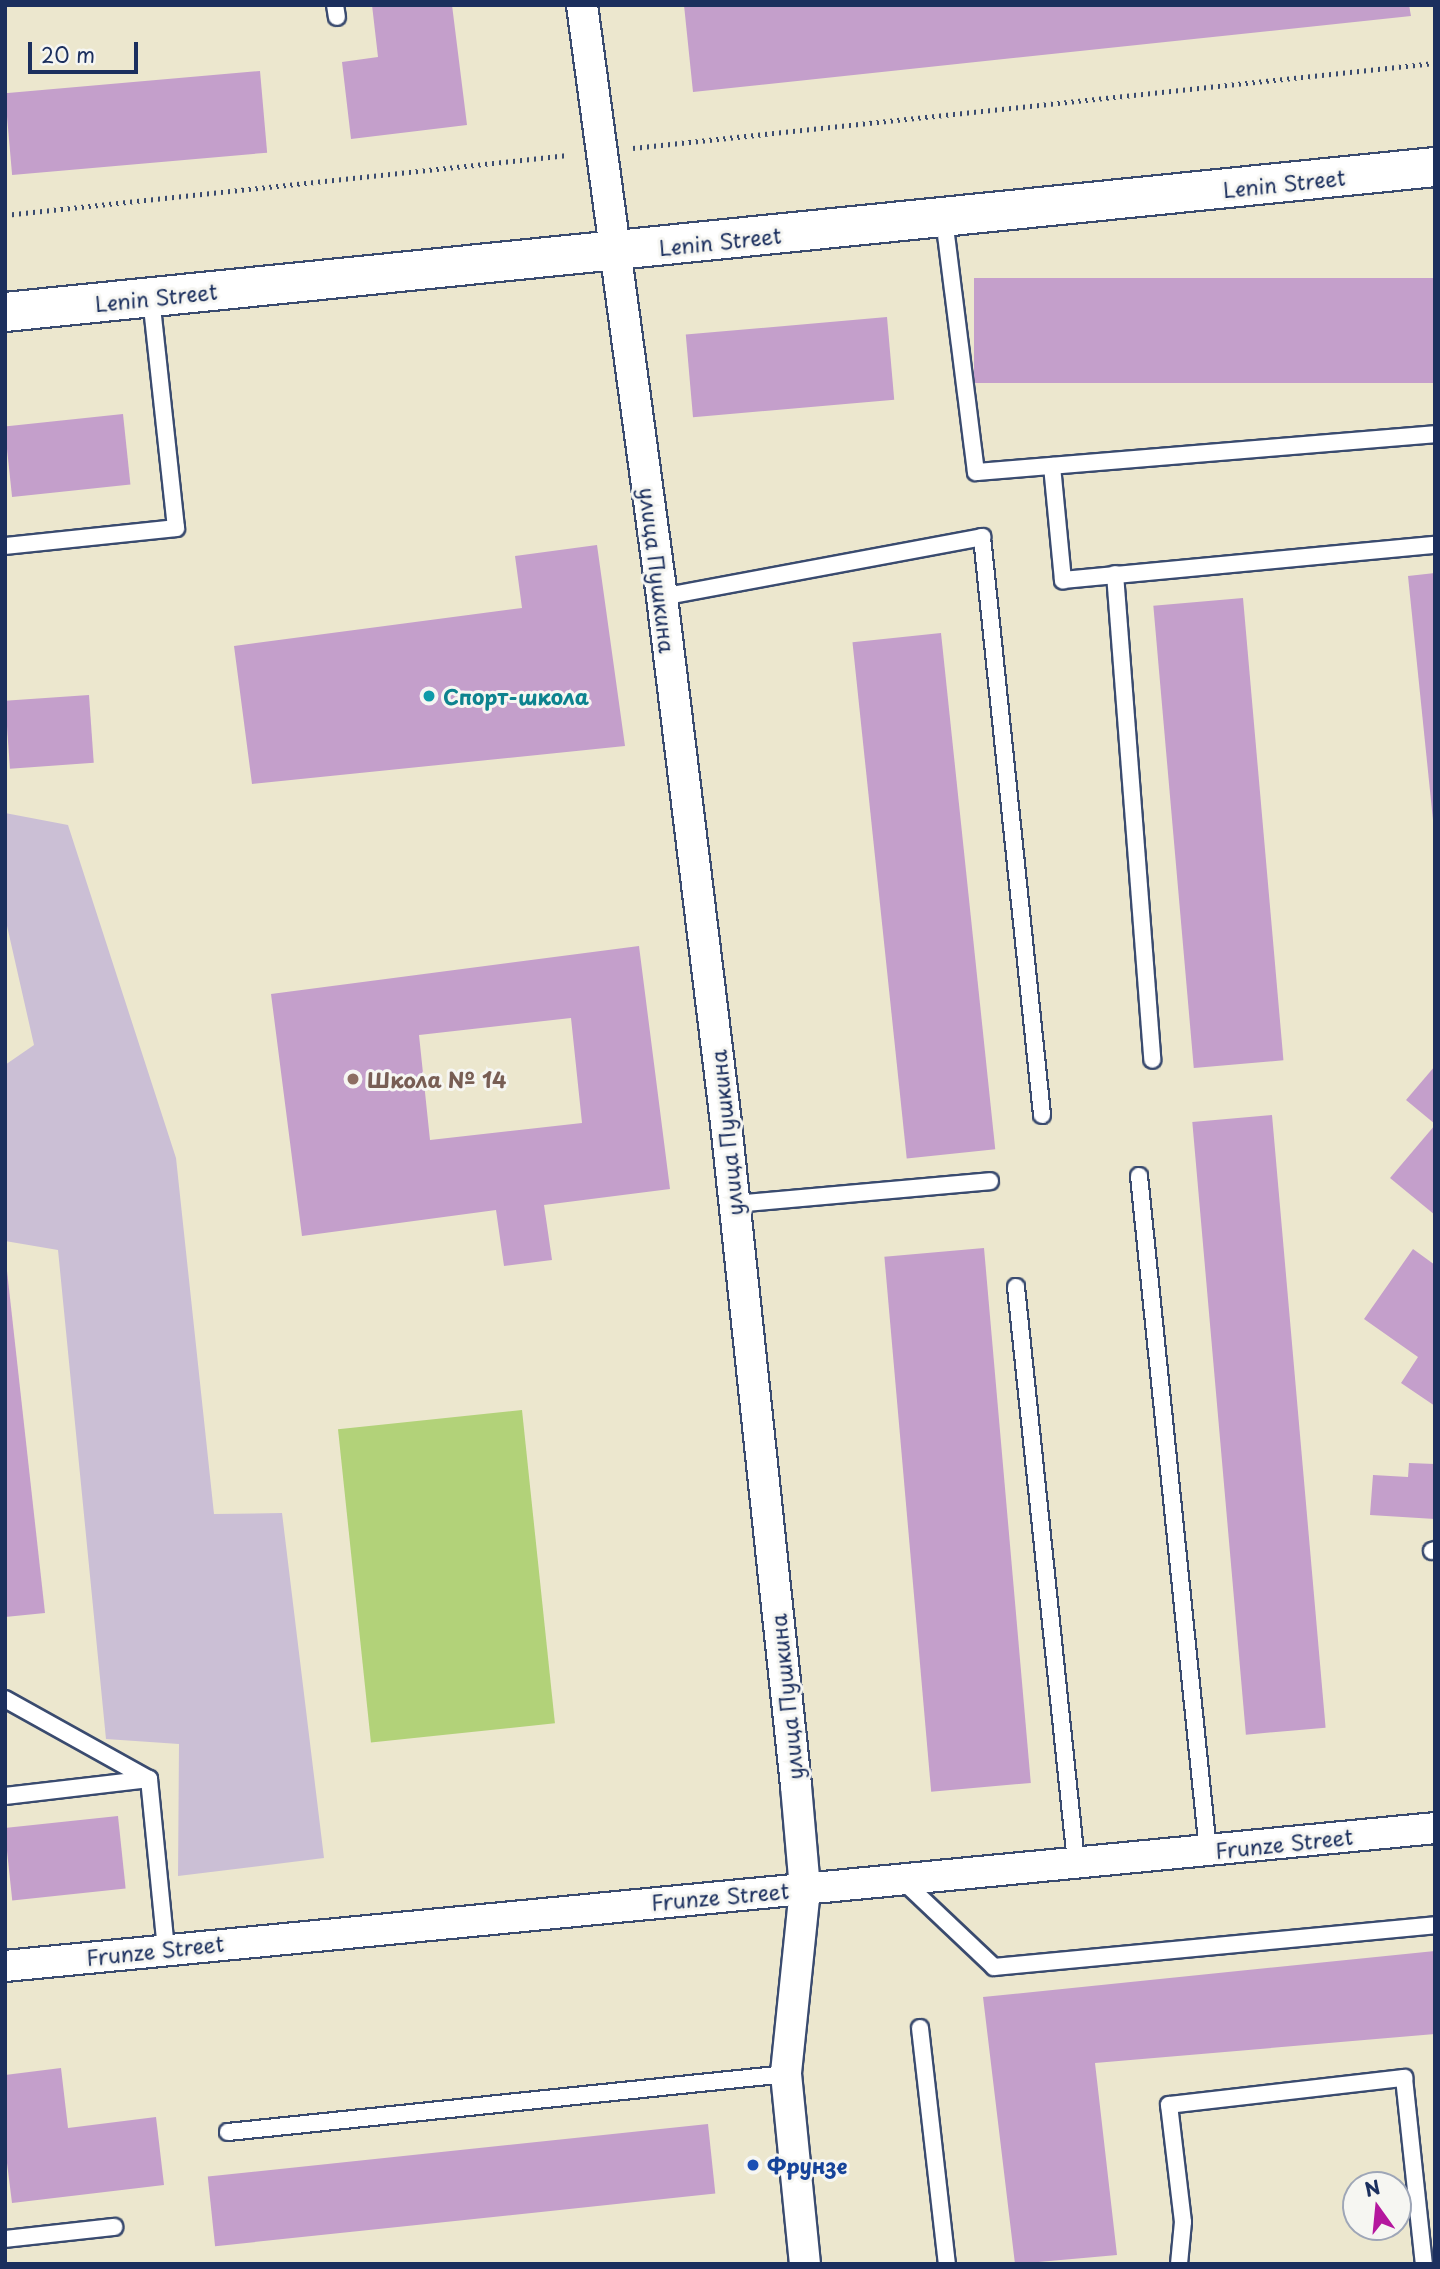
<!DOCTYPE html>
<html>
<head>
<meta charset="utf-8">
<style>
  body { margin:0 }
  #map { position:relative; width:1440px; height:2269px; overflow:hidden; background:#ece7ce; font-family:"Playpen Sans",sans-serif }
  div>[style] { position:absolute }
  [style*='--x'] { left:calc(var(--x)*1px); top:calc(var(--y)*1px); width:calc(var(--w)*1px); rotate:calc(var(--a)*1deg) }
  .industrial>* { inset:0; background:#cbbfd5 }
  .green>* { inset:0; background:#b2d279; transform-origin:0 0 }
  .building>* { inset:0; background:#c49fcb; transform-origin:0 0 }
  .path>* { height:4.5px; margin-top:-2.25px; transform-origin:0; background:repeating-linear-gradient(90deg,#3a4b6f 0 2px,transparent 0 7px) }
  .roads { filter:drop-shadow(2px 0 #3a4b6f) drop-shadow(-2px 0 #3a4b6f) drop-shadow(0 2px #3a4b6f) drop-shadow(0 -2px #3a4b6f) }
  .service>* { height:16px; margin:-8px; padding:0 8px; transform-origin:8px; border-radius:8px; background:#fff }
  .minor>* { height:30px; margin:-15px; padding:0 15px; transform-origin:15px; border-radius:15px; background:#fff }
  .secondary>* { height:38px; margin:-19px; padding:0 19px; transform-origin:19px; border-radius:19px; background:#fff }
  .dots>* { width:19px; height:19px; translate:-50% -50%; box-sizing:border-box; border:4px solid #f6f6f2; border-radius:50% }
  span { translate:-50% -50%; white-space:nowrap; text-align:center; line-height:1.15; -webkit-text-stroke:6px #f6f6f2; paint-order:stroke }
  .street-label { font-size:21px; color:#1b2f5e }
  .culture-label { font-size:21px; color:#0d838f; font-weight:700 }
  .left { translate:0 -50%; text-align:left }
  .education-label { font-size:21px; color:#785e54; font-weight:700 }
  .transit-label { font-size:21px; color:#164399; font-weight:700 }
  .frame { position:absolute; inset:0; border:7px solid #1b2f5e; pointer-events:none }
  .north { position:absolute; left:1342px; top:2171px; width:70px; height:70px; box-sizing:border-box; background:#f6f6f2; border:2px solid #9ea6b7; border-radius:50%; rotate:345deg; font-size:19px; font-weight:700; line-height:28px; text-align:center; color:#1b2f5e }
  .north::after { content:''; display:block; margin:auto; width:24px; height:32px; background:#b5179e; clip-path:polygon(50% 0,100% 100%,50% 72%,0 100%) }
  .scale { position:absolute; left:28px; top:42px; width:110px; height:32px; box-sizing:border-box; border:4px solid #1b2f5e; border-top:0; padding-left:9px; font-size:21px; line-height:24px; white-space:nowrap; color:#1b2f5e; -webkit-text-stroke:5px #f6f6f2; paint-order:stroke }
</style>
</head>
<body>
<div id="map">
  <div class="industrial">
    <i style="clip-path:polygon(5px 813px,68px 825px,176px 1158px,214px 1514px,282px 1513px,324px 1858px,178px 1876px,179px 1744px,106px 1739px,58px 1250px,5px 1241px,5px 1065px,34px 1045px,5px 917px)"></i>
  </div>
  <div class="green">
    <i style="left:522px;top:1410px;width:315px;height:185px;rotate:84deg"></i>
  </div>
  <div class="building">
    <i style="clip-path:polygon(372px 5px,452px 5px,467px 125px,351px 139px,342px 62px,378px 57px)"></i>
    <i style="clip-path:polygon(684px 5px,1409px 5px,1411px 16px,693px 92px)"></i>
    <i style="left:260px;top:71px;width:82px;height:256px;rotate:85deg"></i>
    <i style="left:1435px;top:278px;width:105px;height:461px;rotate:90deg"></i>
    <i style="left:887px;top:317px;width:83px;height:202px;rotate:85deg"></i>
    <i style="left:123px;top:414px;width:71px;height:119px;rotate:84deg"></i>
    <i style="clip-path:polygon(597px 545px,625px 746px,252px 784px,234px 646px,522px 608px,515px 556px)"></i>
    <i style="clip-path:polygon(1435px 573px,1435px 819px,1433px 820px,1408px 576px)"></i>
    <i style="left:1243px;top:598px;width:464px;height:90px;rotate:85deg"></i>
    <i style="left:941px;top:633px;width:519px;height:89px;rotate:84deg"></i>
    <i style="left:89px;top:695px;width:68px;height:84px;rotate:86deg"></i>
    <i style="clip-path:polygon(evenodd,639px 946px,670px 1189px,544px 1205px,552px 1260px,504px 1266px,496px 1210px,302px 1236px,271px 994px,639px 946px,571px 1018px,582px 1123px,430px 1140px,419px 1035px,571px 1018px)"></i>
    <i style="clip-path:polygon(1435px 1066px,1435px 1124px,1406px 1100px)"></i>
    <i style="left:1272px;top:1115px;width:615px;height:80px;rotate:85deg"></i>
    <i style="clip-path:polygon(1435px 1125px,1435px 1215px,1390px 1178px)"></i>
    <i style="left:984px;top:1248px;width:537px;height:100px;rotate:85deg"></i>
    <i style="clip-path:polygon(1413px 1249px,1435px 1265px,1435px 1406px,1401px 1383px,1418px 1357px,1364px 1319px)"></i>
    <i style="clip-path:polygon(5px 1253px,45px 1613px,5px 1617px)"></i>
    <i style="clip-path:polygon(1409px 1463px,1435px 1464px,1435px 1519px,1370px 1515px,1373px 1475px,1408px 1477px)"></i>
    <i style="left:118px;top:1816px;width:73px;height:114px;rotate:84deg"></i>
    <i style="clip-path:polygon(1435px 1951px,1435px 2034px,1095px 2063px,1117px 2255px,1015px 2264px,983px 1997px)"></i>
    <i style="clip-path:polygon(61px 2068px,68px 2128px,156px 2117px,164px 2185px,12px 2203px,5px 2147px,5px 2075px)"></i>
    <i style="left:708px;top:2124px;width:70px;height:503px;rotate:84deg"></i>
  </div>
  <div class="path">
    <i style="--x:633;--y:148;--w:806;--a:-6.05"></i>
    <i style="--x:5;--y:215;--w:566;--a:-6.08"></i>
  </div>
  <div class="roads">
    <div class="service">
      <i style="--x:335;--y:5;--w:12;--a:81"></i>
      <i style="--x:944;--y:219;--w:255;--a:82.8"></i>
      <i style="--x:976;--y:472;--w:461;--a:-4.7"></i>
      <i style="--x:1052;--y:466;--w:115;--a:84.5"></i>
      <i style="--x:1063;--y:580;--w:374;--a:-5.4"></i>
      <i style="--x:5;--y:546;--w:172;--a:-6"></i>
      <i style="--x:176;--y:528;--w:232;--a:-96.2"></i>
      <i style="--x:1115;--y:574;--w:487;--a:85.6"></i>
      <i style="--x:662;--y:597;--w:326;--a:-10.6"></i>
      <i style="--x:982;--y:537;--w:581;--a:84.07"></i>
      <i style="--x:1139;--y:1176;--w:679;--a:84.16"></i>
      <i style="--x:734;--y:1204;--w:257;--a:-5.1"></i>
      <i style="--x:1016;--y:1287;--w:578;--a:84.04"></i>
      <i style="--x:1432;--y:1551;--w:3;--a:-18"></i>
      <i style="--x:5;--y:1699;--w:165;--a:29.1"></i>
      <i style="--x:5;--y:1796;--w:145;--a:-6.7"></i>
      <i style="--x:149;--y:1779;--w:170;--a:84.3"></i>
      <i style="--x:901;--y:1879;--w:128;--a:43.4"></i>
      <i style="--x:994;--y:1967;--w:443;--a:-5.4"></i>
      <i style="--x:920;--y:2028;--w:238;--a:83.5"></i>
      <i style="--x:228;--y:2132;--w:561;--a:-5.93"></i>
      <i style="--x:5;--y:2239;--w:110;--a:-6.3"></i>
      <i style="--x:1179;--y:2264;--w:42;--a:-84.6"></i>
      <i style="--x:1183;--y:2222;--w:118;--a:-96.8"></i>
      <i style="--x:1169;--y:2105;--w:237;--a:-6.6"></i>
      <i style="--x:1404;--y:2078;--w:187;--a:83.9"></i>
    </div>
    <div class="minor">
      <i style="--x:582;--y:5;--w:597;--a:82.3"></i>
      <i style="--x:662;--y:597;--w:530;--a:83.06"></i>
      <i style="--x:726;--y:1123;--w:667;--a:83.97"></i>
      <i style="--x:796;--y:1786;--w:103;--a:85"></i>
      <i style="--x:805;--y:1889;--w:186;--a:95.9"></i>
      <i style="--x:786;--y:2074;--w:191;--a:84.3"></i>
      <i style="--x:5;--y:1966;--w:1437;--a:-5.51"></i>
    </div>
    <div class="secondary">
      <i style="--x:5;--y:312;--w:1437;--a:-5.79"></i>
    </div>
  </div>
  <div class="dots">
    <i style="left:429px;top:696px;background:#0f9aa8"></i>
    <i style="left:353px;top:1079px;background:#8d6e63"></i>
    <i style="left:753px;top:2165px;background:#1a4fb4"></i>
  </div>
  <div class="street-label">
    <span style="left:1284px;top:183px;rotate:-6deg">Lenin Street</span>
    <span style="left:720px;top:241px;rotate:-6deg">Lenin Street</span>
    <span style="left:156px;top:297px;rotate:-6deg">Lenin Street</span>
    <span style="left:658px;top:570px;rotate:83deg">улица Пушкина</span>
    <span style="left:726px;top:1133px;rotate:-96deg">улица Пушкина</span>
    <span style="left:786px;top:1697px;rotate:-96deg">улица Пушкина</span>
    <span style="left:1284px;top:1843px;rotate:-6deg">Frunze Street</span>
    <span style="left:720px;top:1896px;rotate:-5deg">Frunze Street</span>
    <span style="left:155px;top:1950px;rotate:-6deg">Frunze Street</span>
  </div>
  <div class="culture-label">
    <span class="left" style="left:443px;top:696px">Спорт-школа</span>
  </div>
  <div class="education-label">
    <span class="left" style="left:367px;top:1079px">Школа № 14</span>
  </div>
  <div class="transit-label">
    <span class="left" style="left:767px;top:2165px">Фрунзе</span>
  </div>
  <div class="frame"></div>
  <div class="north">N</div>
  <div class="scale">20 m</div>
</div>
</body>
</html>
